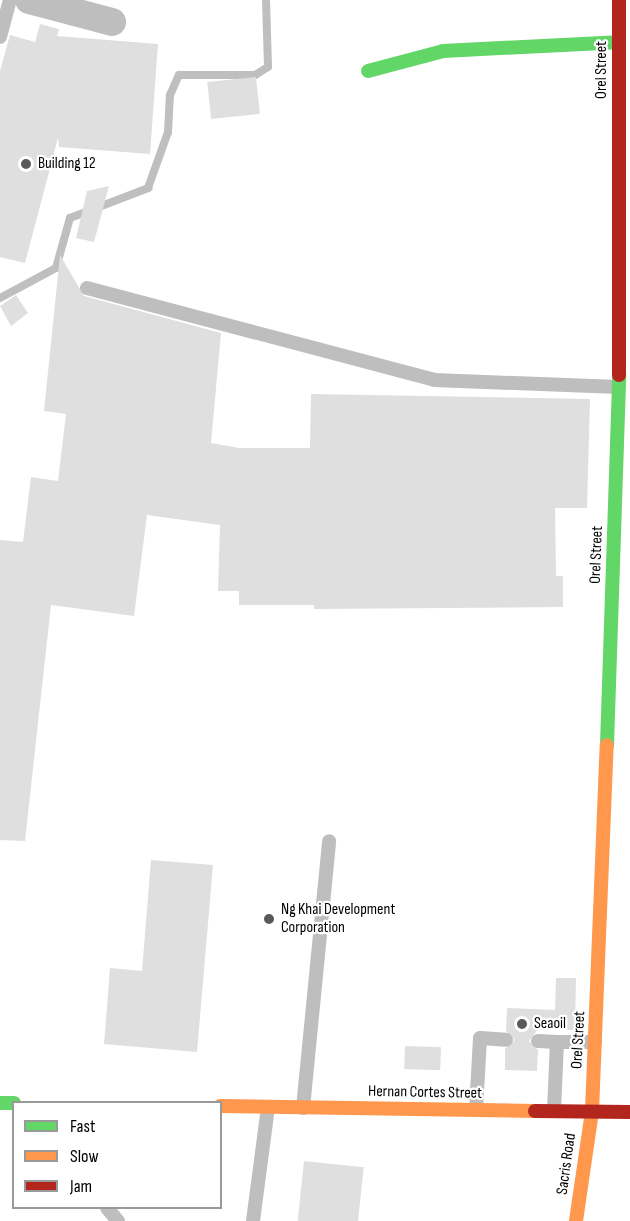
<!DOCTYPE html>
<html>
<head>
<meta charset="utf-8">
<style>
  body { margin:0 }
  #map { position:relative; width:630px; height:1221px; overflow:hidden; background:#fff; font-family:"Sofia Sans Condensed",sans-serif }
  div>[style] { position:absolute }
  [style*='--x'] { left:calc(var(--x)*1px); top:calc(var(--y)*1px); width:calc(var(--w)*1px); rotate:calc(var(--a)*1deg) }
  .stream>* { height:8px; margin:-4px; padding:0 4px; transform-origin:4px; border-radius:4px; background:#bfbfbf }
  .building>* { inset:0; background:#dfdfdf; transform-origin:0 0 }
  .lane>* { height:14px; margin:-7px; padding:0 7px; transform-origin:7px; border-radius:7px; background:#bebebe }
  .street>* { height:28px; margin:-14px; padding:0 14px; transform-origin:14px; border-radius:14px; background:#bebebe }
  .fast>* { height:14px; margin:-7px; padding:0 7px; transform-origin:7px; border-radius:7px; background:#63d668 }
  .slow>* { height:14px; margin:-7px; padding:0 7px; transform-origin:7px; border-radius:7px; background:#ff974d }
  .jam>* { height:14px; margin:-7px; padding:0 7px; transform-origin:7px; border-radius:7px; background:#b3261e }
  .dots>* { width:16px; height:16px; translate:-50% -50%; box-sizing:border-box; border:3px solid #fff; border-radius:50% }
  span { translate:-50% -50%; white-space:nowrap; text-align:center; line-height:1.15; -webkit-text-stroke:4.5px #fff; paint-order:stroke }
  .street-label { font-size:16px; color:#000 }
  .poi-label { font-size:16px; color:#000 }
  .left { translate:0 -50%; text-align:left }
  .legend { position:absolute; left:12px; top:1101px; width:210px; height:108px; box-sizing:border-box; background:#fff; border:2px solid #999; margin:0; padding:8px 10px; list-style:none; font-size:18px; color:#000 }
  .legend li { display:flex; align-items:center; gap:12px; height:30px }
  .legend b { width:30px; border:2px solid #999 }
</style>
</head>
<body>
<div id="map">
  <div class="stream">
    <i style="--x:0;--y:298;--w:64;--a:-28.2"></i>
    <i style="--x:56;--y:268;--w:52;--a:-74.4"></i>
    <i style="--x:70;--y:218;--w:84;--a:-21"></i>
    <i style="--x:148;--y:188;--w:59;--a:-70.3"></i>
    <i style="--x:168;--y:132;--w:37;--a:-87"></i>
    <i style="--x:170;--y:95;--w:22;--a:-66"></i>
    <i style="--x:179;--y:75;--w:76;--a:0"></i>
    <i style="--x:255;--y:75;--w:15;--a:-32"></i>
    <i style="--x:268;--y:67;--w:67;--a:-91.7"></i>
  </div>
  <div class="building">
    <i style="clip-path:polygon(40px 24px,59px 29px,57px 36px,158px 44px,150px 154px,59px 147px,58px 138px,25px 263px,0 257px,0 71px,10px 35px,35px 42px)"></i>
    <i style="left:256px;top:77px;width:37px;height:49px;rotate:84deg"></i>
    <i style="clip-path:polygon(109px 186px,94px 242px,76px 238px,87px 191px)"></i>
    <i style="clip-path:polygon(60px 255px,84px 296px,221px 333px,211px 443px,239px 448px,310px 448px,311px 394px,590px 399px,587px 508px,555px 508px,556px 576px,563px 576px,563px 607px,314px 609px,314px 605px,239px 605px,239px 591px,218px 591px,220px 525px,147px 515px,134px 616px,51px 605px,25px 841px,0 840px,0 540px,23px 542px,31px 477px,58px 481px,66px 414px,44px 411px)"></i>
    <i style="clip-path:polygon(16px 295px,28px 313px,11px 326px,0 306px)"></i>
    <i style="clip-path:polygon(151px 860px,213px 865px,197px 1052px,104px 1044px,110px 968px,142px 971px)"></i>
    <i style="clip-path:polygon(556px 978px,576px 978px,575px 1030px,538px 1029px,529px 1041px,538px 1050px,537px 1071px,505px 1070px,505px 1049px,515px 1040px,506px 1031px,507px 1008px,555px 1010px)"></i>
    <i style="left:405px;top:1046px;width:36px;height:23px;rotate:2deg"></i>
    <i style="left:304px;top:1161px;width:60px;height:60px;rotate:6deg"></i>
  </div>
  <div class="lane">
    <i style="--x:0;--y:37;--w:38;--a:-75"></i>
    <i style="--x:87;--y:288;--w:359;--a:14.8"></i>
    <i style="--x:434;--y:380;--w:185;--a:2.2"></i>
    <i style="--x:538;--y:1041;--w:19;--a:3"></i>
    <i style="--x:557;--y:1042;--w:69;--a:92.5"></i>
    <i style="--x:557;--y:1042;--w:38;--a:0"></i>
    <i style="--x:303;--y:1108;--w:268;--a:-84.4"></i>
    <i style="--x:476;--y:1110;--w:72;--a:-86.8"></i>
    <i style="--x:480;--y:1038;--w:26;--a:4"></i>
    <i style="--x:107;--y:1208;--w:17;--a:50"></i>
    <i style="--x:253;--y:1221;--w:115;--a:-82.5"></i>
  </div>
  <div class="street">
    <i style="--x:29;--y:0;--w:86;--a:14.8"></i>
  </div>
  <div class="fast">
    <i style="--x:368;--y:71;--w:78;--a:-14.9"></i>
    <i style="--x:443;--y:51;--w:175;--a:-2.9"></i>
    <i style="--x:607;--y:745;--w:370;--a:-88.1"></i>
    <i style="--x:0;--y:1103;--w:14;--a:0"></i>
  </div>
  <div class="slow">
    <i style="--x:220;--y:1106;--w:315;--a:0.9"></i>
    <i style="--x:576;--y:1221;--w:111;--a:-81.7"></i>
    <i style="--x:592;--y:1111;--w:366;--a:-87.7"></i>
  </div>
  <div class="jam">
    <i style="--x:619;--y:0;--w:375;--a:90"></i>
    <i style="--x:535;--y:1111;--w:95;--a:0.6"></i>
  </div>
  <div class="dots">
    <i style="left:26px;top:164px;background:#595959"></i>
    <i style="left:269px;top:919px;background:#595959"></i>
    <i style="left:522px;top:1024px;background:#595959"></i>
  </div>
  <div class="street-label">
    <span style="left:602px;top:70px;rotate:-90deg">Orel Street</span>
    <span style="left:597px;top:555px;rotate:-88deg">Orel Street</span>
    <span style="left:579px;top:1040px;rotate:-87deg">Orel Street</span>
    <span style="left:425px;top:1093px;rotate:1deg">Hernan Cortes Street</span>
    <span style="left:567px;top:1164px;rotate:-82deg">Sacris Road</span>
  </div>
  <div class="poi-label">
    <span class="left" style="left:38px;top:164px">Building 12</span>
    <span class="left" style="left:281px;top:919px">Ng Khai Development<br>Corporation</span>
    <span class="left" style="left:534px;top:1024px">Seaoil</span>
  </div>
  <ul class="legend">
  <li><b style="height:8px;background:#63d668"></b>Fast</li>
  <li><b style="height:8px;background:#ff974d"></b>Slow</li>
  <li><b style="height:8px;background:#b3261e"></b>Jam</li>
  </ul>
</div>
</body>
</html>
